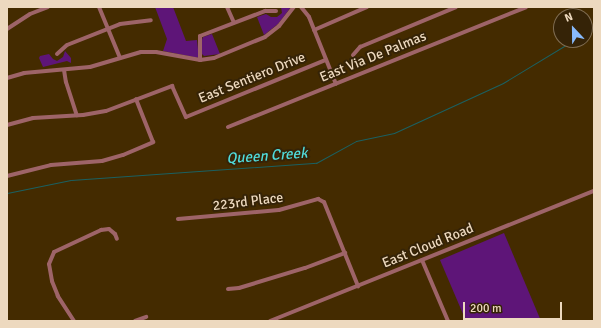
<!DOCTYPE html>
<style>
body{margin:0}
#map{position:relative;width:601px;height:328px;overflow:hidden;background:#442b00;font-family:Signika,sans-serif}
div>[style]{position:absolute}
.green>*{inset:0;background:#5e1578}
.stream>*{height:1px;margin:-0.5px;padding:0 0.5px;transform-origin:0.5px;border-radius:0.5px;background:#1b6161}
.street>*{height:4px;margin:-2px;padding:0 2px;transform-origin:2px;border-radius:2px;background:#9e6468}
span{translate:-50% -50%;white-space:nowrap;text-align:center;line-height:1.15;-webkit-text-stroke:4px #352307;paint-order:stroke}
.street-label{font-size:14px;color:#edd9bf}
.water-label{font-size:15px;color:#50dbdb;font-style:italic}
.frame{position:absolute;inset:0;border:8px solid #edd9bf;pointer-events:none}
.north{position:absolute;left:553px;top:8px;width:40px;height:40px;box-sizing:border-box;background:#352307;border:1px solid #7f6c51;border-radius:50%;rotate:338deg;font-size:11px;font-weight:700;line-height:16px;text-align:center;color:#edd9bf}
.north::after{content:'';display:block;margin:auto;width:14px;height:18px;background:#88bafc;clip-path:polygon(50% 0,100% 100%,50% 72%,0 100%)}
.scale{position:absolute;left:463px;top:302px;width:99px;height:18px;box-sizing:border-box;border:2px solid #edd9bf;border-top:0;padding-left:5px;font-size:12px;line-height:14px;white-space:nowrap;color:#edd9bf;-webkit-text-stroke:3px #352307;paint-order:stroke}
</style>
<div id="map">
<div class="green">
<div style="clip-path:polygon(155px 7px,173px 7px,186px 41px,197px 40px,199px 58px,163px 51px,167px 39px)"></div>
<div style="clip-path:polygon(281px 7px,291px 7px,278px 24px,264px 35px,257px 17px,266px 14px,271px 17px,277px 17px,282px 13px)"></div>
<div style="clip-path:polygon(212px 34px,220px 54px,204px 56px,202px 54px,202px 40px,203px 37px)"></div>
<div style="clip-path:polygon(65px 51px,71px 58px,71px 63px,67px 61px,43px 67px,39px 58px,40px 56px,49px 54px,53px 59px,57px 61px,63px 57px)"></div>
<div style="clip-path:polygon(504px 233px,541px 321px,466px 321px,440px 260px)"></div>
</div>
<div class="stream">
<div style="left:585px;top:33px;width:10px;rotate:-29deg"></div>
<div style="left:7px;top:193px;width:65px;rotate:-11.5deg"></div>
<div style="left:71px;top:180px;width:246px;rotate:-4deg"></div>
<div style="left:316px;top:163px;width:46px;rotate:-28.8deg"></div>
<div style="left:356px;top:141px;width:39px;rotate:-12deg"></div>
<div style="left:394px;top:133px;width:120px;rotate:-24.6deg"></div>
<div style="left:503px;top:83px;width:83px;rotate:-31.2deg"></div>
</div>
<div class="street">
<div style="left:99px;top:7px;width:55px;rotate:67.6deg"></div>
<div style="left:227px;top:7px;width:17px;rotate:66deg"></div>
<div style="left:301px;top:7px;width:13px;rotate:51deg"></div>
<div style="left:309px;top:17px;width:72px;rotate:68.1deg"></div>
<div style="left:7px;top:29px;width:27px;rotate:-33deg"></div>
<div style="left:30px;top:14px;width:19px;rotate:-21deg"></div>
<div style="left:314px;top:30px;width:58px;rotate:-23.5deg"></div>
<div style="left:57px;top:54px;width:13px;rotate:-42deg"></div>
<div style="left:67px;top:45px;width:57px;rotate:-21.6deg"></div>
<div style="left:120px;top:24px;width:31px;rotate:-7deg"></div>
<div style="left:353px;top:55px;width:11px;rotate:-49deg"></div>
<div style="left:360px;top:47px;width:104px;rotate:-22.6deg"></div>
<div style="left:200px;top:60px;width:24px;rotate:-90deg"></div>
<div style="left:200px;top:36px;width:70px;rotate:-21deg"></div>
<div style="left:265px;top:11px;width:11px"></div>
<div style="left:64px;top:70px;width:12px;rotate:81deg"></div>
<div style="left:66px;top:82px;width:35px;rotate:72deg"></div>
<div style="left:7px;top:78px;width:18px;rotate:-16deg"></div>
<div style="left:24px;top:73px;width:66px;rotate:-5.2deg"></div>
<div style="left:90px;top:67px;width:53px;rotate:-16.4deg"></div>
<div style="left:141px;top:52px;width:15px"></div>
<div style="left:156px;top:52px;width:45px;rotate:10.3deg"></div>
<div style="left:200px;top:60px;width:14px;rotate:-8deg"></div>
<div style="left:214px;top:58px;width:55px;rotate:-22.4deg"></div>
<div style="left:265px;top:37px;width:18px;rotate:-38deg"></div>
<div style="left:279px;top:26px;width:24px;rotate:-52deg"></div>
<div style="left:7px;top:125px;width:27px;rotate:-15deg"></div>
<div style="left:33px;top:118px;width:50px;rotate:-3.4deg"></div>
<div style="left:83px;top:115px;width:23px;rotate:-10deg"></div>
<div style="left:106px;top:111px;width:71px;rotate:-20.7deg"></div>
<div style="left:172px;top:86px;width:34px;rotate:66deg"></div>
<div style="left:186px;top:117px;width:151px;rotate:-22.2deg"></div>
<div style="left:228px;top:127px;width:321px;rotate:-21.9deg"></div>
<div style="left:7px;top:176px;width:45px;rotate:-14deg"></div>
<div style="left:51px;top:165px;width:51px;rotate:-4.5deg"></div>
<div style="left:102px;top:161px;width:22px;rotate:-16deg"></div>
<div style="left:123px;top:155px;width:33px;rotate:-23deg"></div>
<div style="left:153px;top:142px;width:46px;rotate:-111.6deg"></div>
<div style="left:178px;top:219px;width:101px;rotate:-5.1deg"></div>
<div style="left:279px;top:210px;width:41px;rotate:-15.8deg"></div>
<div style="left:318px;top:199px;width:7px;rotate:27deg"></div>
<div style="left:324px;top:202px;width:91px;rotate:68deg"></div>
<div style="left:422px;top:260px;width:66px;rotate:66.9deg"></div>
<div style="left:228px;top:289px;width:11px;rotate:-5deg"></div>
<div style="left:239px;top:288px;width:69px;rotate:-16.9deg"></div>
<div style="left:305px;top:268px;width:43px;rotate:-20.6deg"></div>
<div style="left:74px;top:321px;width:30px;rotate:-123deg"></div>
<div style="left:58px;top:296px;width:16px;rotate:-112deg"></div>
<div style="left:52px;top:281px;width:17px;rotate:-100deg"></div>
<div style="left:49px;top:264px;width:13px;rotate:-67deg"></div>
<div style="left:54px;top:252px;width:52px;rotate:-25.1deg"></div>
<div style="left:101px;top:230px;width:8px;rotate:-7deg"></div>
<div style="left:109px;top:229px;width:8px;rotate:40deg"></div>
<div style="left:115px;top:234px;width:5px;rotate:68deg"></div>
<div style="left:135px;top:321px;width:12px;rotate:-20deg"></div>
<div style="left:270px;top:321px;width:349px;rotate:-21.9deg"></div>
</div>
<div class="street-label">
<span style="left:373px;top:57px;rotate:-22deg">East Via De Palmas</span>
<span style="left:252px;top:78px;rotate:-22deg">East Sentiero Drive</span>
<span style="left:248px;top:202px;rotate:-7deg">223rd Place</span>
<span style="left:428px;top:246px;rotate:-22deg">East Cloud Road</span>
</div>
<div class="water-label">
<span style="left:267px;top:156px;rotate:-4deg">Queen Creek</span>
</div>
<div class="frame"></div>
<div class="north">N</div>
<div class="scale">200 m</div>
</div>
